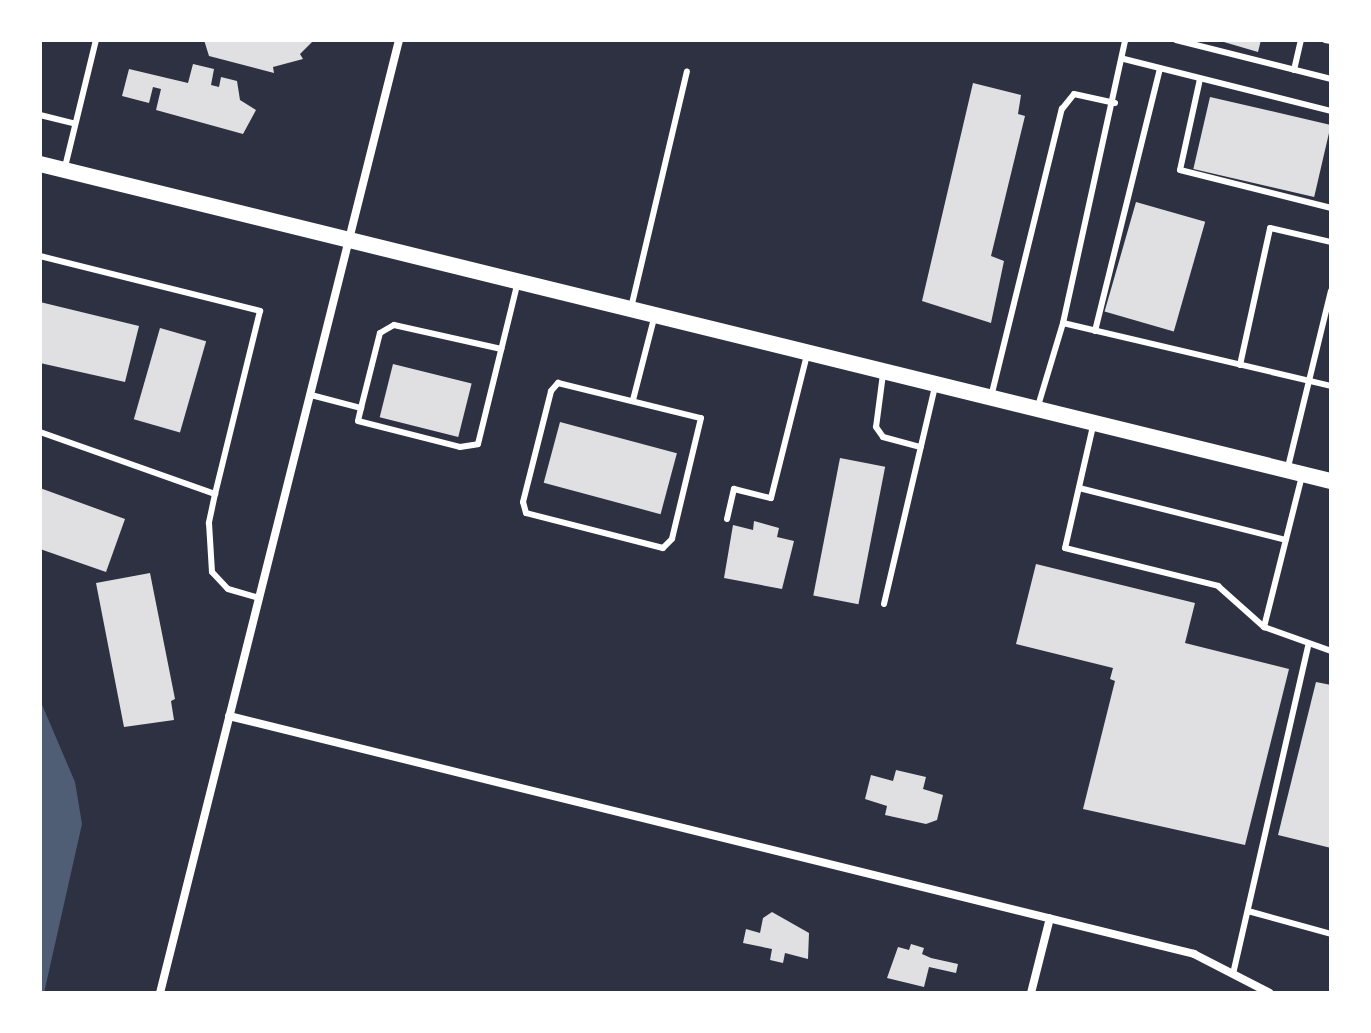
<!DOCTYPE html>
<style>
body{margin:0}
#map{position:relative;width:1371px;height:1033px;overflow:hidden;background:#2d3142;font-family:Cabin,sans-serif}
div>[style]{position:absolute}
.water>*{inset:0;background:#4f5d75}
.building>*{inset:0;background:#e0e0e3;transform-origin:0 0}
.service>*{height:6px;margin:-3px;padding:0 3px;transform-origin:3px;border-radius:3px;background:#fff}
.minor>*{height:8px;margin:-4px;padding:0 4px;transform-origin:4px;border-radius:4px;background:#fff}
.secondary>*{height:16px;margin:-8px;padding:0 8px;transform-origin:8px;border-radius:8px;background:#fff}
span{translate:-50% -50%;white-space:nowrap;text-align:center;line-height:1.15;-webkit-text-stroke:6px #fff;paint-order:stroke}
.frame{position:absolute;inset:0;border:42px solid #fff;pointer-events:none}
</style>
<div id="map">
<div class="water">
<div style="clip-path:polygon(40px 700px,75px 782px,82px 824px,44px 993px,40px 993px)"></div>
</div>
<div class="building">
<div style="clip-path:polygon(204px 40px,314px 40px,300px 54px,303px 59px,273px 67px,274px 73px,209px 56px)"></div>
<div style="clip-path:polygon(1217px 40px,1261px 40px,1258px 52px)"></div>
<div style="clip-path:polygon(193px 64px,214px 69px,211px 85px,219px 87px,221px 77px,237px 81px,240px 100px,256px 110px,243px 134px,156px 110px,161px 89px,153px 87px,149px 103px,122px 96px,129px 69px,188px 83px)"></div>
<div style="clip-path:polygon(973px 83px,1021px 95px,1018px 114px,1025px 116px,991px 256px,1004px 261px,991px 323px,922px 301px)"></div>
<div style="left:1210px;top:97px;width:124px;height:74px;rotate:13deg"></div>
<div style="left:1136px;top:202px;width:72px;height:114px;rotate:16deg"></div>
<div style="clip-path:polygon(40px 302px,139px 326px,125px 382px,40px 363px)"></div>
<div style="left:160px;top:328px;width:48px;height:95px;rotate:16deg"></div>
<div style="left:393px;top:364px;width:81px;height:55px;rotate:14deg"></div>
<div style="left:560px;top:422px;width:121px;height:63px;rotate:15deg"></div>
<div style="left:840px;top:458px;width:46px;height:140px;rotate:11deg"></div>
<div style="clip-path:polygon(40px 488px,125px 519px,106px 572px,40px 549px)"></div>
<div style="clip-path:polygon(754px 521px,779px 528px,777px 537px,794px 541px,782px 589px,724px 578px,733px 525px,753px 530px)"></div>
<div style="clip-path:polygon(1036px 564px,1195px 603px,1185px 643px,1289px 669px,1245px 845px,1083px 809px,1115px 681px,1110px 679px,1113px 668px,1016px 644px)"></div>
<div style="clip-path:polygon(150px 573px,175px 699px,171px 701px,174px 720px,124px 727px,96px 583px)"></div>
<div style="clip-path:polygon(1316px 682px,1331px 685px,1331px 848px,1278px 835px)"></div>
<div style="clip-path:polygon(896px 770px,926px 777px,923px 789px,943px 795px,937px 820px,926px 824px,885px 815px,887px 806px,865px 799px,871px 775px,893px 781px)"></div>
<div style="clip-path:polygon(772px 912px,809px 933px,808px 959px,785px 953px,783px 963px,770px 960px,772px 949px,743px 943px,746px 929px,760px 933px,763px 918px)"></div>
<div style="clip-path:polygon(911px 944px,924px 948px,922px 954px,931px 958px,958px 964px,956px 973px,929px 967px,924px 987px,887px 978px,898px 947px,909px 950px)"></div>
</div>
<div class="service">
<div style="left:1176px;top:40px;width:160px;rotate:14.1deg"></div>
<div style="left:1325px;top:40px;width:6px;rotate:9deg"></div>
<div style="left:1124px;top:59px;width:213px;rotate:14.1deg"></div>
<div style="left:1294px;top:70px;width:31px;rotate:-77deg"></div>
<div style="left:1200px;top:79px;width:93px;rotate:102.4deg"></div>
<div style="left:1180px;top:170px;width:156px;rotate:14.1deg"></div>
<div style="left:40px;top:115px;width:36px;rotate:14deg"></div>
<div style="left:65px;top:167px;width:131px;rotate:-76.3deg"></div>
<div style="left:40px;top:256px;width:227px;rotate:14deg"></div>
<div style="left:260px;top:311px;width:188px;rotate:103.8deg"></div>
<div style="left:631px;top:308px;width:243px;rotate:-76.7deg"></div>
<div style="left:1063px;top:323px;width:275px;rotate:13.2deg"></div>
<div style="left:1095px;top:331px;width:270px;rotate:-76.1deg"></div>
<div style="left:1240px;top:365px;width:140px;rotate:-77.6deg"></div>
<div style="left:1270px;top:228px;width:63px;rotate:12.9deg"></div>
<div style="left:883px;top:374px;width:53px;rotate:97.5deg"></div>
<div style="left:876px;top:427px;width:12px;rotate:55deg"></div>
<div style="left:883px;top:437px;width:39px;rotate:15deg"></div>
<div style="left:558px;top:383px;width:147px;rotate:13.8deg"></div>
<div style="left:701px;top:418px;width:124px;rotate:103.5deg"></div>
<div style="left:672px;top:539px;width:13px;rotate:135deg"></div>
<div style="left:663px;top:548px;width:141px;rotate:-165.7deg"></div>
<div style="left:526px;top:513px;width:11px;rotate:-105deg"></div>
<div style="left:523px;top:502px;width:114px;rotate:-75.8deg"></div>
<div style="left:551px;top:391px;width:11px;rotate:-49deg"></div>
<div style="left:311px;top:395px;width:52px;rotate:14.6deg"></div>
<div style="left:361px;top:408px;width:13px;rotate:103deg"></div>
<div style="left:358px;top:421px;width:105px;rotate:14.3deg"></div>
<div style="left:460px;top:447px;width:18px;rotate:-9deg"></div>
<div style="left:478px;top:444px;width:164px;rotate:-76.2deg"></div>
<div style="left:991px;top:397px;width:297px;rotate:-76.2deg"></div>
<div style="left:1062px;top:109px;width:19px;rotate:-51deg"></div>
<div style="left:1074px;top:94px;width:42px;rotate:12.4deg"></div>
<div style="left:633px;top:400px;width:85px;rotate:-75.6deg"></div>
<div style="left:1038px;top:406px;width:87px;rotate:-73.2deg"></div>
<div style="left:1063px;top:323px;width:290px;rotate:-77.6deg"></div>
<div style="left:361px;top:408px;width:77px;rotate:-75.8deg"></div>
<div style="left:380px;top:333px;width:16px;rotate:-30deg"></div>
<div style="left:394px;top:325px;width:110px;rotate:12.6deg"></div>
<div style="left:1093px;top:426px;width:125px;rotate:102.9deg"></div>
<div style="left:1065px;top:548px;width:158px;rotate:13.9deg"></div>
<div style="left:1218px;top:586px;width:62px;rotate:41.7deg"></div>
<div style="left:1264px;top:627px;width:71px;rotate:19.7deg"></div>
<div style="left:40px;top:432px;width:186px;rotate:19.5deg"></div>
<div style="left:215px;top:494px;width:30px;rotate:102deg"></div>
<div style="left:209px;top:523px;width:49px;rotate:86.5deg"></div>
<div style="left:212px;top:572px;width:23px;rotate:47deg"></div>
<div style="left:228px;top:589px;width:33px;rotate:16deg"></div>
<div style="left:1288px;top:467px;width:181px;rotate:-76.3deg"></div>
<div style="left:1079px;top:488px;width:213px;rotate:14.1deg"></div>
<div style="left:727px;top:519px;width:31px;rotate:-77deg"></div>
<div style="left:734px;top:489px;width:38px;rotate:14deg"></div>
<div style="left:771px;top:498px;width:147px;rotate:-75.9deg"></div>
<div style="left:884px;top:604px;width:224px;rotate:-76.8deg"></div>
<div style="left:1264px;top:627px;width:156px;rotate:-75.9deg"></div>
<div style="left:1248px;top:911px;width:86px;rotate:15.5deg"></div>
<div style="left:1233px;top:974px;width:336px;rotate:-77.1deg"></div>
</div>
<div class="minor">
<div style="left:229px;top:716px;width:994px;rotate:13.85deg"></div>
<div style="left:1194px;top:954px;width:85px;rotate:27.2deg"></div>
<div style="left:160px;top:993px;width:983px;rotate:-75.92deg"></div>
<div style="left:1031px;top:993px;width:77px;rotate:-75.8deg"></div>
</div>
<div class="secondary">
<div style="left:40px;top:164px;width:1329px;rotate:13.8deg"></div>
</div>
<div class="frame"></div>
</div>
